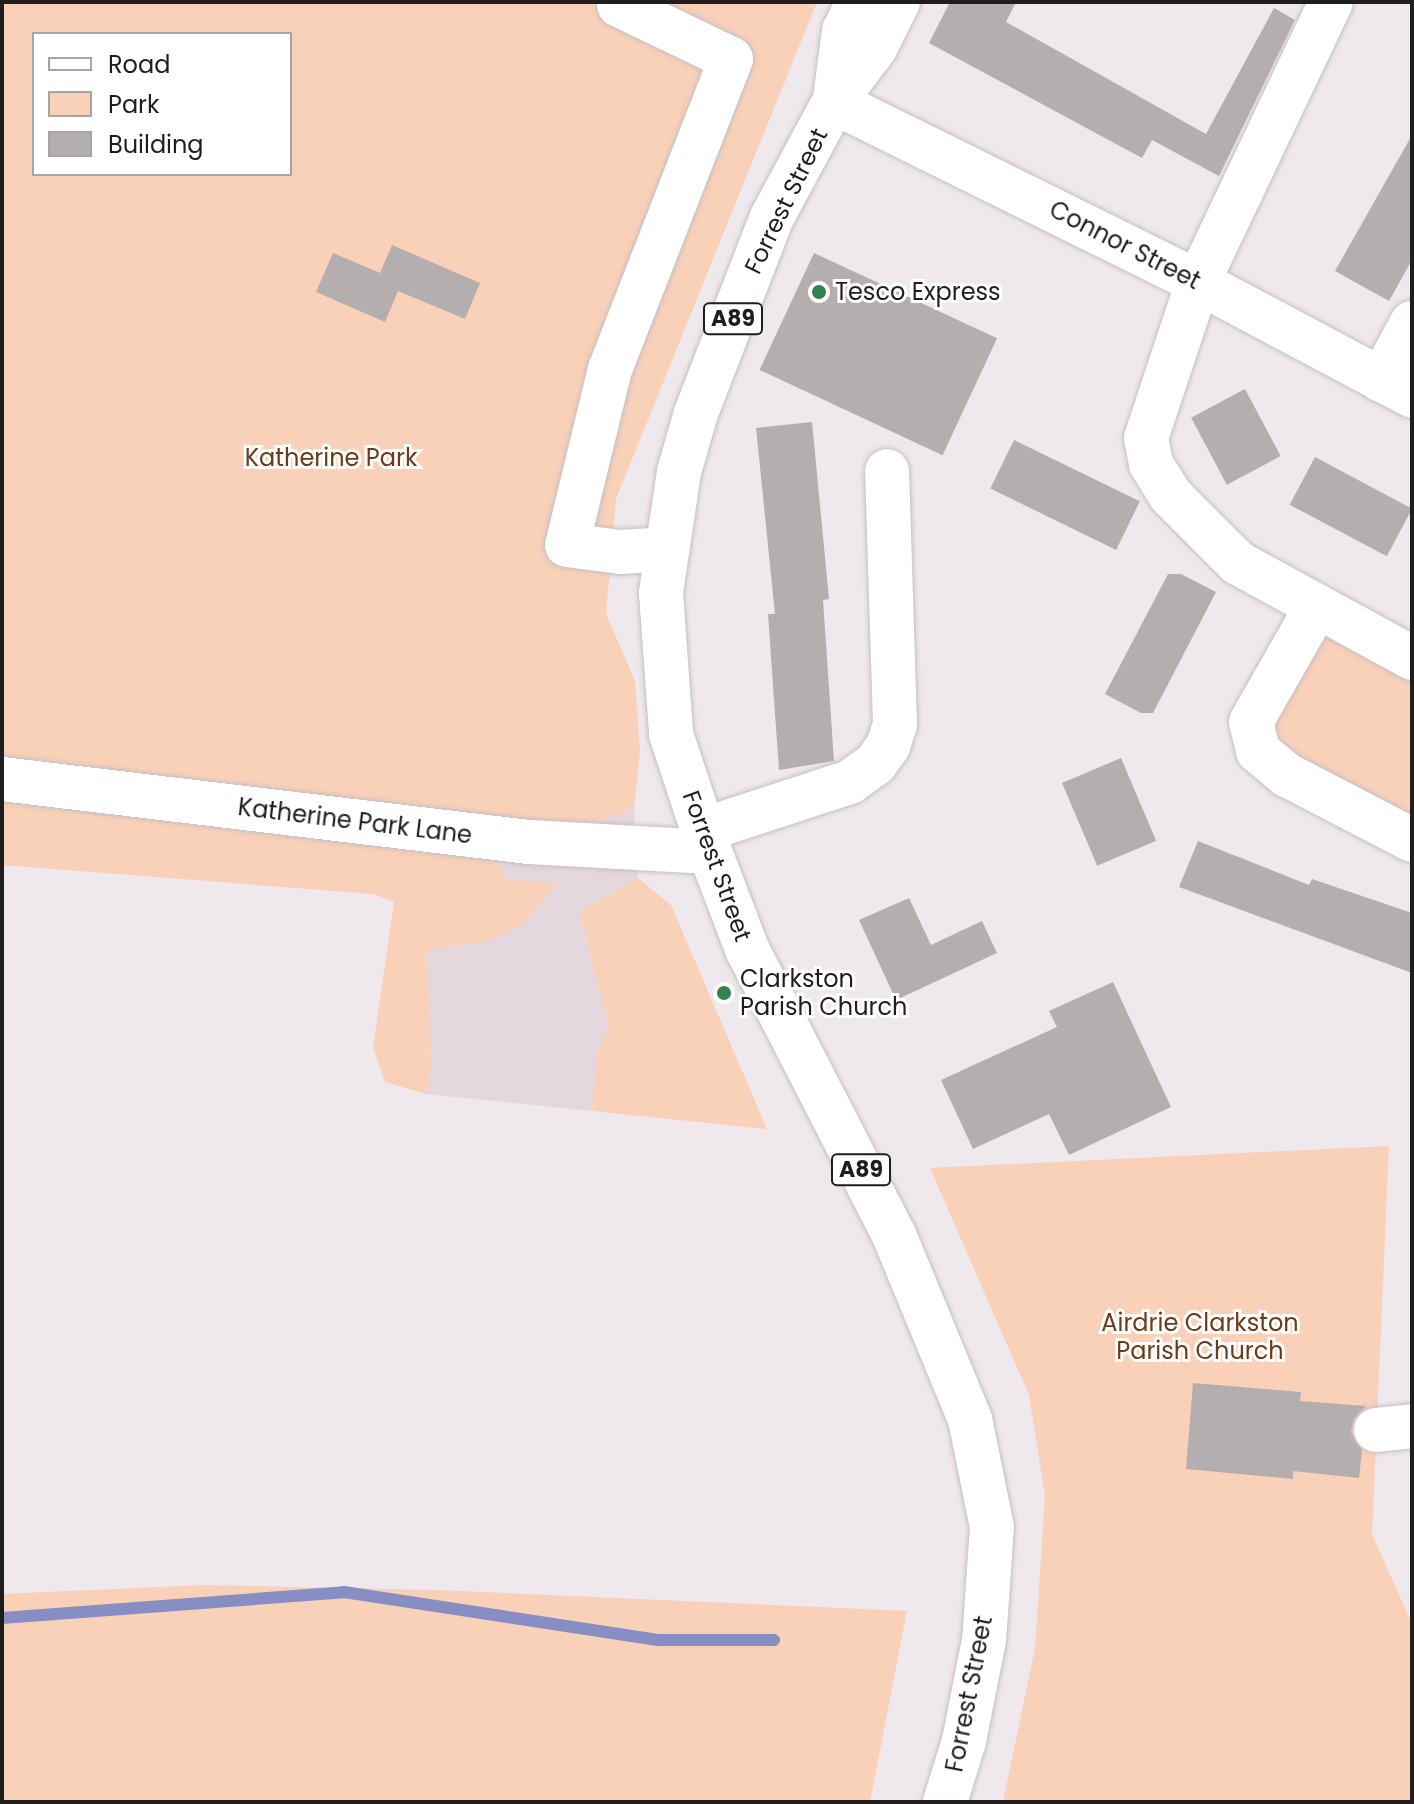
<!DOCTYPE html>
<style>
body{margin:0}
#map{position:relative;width:1414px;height:1804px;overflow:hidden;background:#efe8ec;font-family:Poppins,sans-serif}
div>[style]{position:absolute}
.built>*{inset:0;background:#e5d7de}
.green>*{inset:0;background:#f9d0b8}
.stream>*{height:12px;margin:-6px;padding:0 6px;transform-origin:6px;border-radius:6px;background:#868ec3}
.building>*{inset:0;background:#b5aeae;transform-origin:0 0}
.roads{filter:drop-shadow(0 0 2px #c5bfc2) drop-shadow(0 0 2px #c5bfc2)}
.minor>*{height:44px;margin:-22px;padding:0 22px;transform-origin:22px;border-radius:22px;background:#fff}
.major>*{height:44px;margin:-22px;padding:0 22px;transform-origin:22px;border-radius:22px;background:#fff}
.dots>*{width:22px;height:22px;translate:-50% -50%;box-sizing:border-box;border:4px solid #fff;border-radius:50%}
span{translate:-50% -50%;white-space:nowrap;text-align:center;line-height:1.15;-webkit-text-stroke:6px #fff;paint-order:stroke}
.shield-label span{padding:2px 6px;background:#fff;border:2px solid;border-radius:6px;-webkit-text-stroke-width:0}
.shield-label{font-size:22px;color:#201d1f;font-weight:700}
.street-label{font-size:24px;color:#201d1f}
.poi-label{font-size:24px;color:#201d1f}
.left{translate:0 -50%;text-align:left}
.park-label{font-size:24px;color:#6d3916}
.frame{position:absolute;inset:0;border:4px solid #201d1f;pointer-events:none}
.legend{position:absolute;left:32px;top:32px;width:260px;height:144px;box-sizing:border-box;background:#fff;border:2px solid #a6a5a5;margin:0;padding:10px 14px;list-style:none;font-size:24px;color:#201d1f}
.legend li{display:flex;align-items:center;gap:16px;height:40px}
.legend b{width:40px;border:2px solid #a6a5a5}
</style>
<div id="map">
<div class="built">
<div style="clip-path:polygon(634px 809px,638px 878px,579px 912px,609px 1027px,598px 1050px,592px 1111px,426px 1094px,432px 1061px,426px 950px,485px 942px,555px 884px,505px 879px,488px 838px,495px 825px,593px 823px)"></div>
</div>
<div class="green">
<div style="clip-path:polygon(evenodd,2px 2px,817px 2px,616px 499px,606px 614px,635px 681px,640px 751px,634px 809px,593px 823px,495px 825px,488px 838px,505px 879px,557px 884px,522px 925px,485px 942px,426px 950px,432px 1061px,426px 1094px,385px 1082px,373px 1047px,394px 902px,373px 894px,2px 865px,2px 2px,34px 34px,290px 34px,290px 174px,34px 174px,34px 34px)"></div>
<div style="clip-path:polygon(1319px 623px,1412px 670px,1412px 831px,1291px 767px,1261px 723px)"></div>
<div style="clip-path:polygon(638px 878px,671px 905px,767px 1129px,592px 1111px,598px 1050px,609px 1027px,579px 912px)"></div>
<div style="clip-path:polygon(1389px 1146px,1372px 1534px,1412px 1624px,1412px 1802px,1003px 1802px,1035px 1648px,1045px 1496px,1029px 1395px,930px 1168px)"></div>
<div style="clip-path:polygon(205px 1585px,436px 1590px,907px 1611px,870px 1802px,2px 1802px,2px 1594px)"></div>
</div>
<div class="stream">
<div style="left:2px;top:1618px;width:343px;rotate:-4.3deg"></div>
<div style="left:344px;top:1592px;width:319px;rotate:8.7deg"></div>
<div style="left:659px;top:1640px;width:115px"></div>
</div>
<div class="building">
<div style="clip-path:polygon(950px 2px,1016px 2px,1006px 22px,1206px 134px,1274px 8px,1295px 20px,1219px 176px,1152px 140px,1142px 158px,929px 43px)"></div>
<div style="clip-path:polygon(1412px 135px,1412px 260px,1389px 301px,1335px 271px)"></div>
<div style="clip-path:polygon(392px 245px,480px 283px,465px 319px,398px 291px,385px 322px,316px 292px,333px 253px,380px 273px)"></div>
<div style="left:814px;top:253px;width:202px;height:129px;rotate:25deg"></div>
<div style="left:1245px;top:389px;width:76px;height:61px;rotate:62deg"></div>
<div style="clip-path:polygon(812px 422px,829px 599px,823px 600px,834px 761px,779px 770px,768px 614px,775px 614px,756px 428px)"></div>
<div style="left:1014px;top:440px;width:140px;height:54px;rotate:26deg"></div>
<div style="left:1315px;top:457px;width:110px;height:54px;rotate:28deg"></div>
<div style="clip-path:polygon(1168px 574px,1181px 574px,1216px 592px,1153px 713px,1141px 713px,1105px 694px)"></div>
<div style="left:1121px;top:758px;width:90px;height:64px;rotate:67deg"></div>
<div style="clip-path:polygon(1198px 841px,1309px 885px,1312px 879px,1412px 913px,1412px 973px,1179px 887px)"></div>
<div style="clip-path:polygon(909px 898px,931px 945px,982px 921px,997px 953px,896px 1000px,859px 920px)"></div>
<div style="clip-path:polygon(1113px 982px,1171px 1107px,1069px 1155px,1049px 1114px,973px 1149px,941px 1080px,1057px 1027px,1049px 1011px)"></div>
<div style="clip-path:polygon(1193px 1383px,1301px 1392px,1300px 1401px,1366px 1406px,1354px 1419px,1351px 1432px,1362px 1450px,1359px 1478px,1293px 1471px,1293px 1479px,1186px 1469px)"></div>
</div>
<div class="roads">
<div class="minor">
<div style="left:1331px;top:2px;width:310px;rotate:115.4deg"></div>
<div style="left:1198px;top:282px;width:164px;rotate:108.4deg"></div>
<div style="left:1146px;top:438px;width:26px;rotate:79deg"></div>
<div style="left:1151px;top:464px;width:36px;rotate:58deg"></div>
<div style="left:1170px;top:495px;width:96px;rotate:45deg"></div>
<div style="left:1238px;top:563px;width:198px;rotate:28.6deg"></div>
<div style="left:619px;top:5px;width:124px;rotate:25.7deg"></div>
<div style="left:731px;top:59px;width:333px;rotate:111.3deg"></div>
<div style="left:610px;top:369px;width:181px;rotate:103.7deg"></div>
<div style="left:567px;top:545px;width:54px;rotate:7.4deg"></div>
<div style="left:621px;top:552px;width:46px;rotate:-3.7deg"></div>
<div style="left:1381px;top:380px;width:65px;rotate:-61.5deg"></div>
<div style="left:1316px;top:608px;width:131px;rotate:119.7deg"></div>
<div style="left:1251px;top:722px;width:30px;rotate:76deg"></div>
<div style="left:1258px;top:751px;width:38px;rotate:40deg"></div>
<div style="left:1287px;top:775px;width:141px;rotate:27.5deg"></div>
<div style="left:2px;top:779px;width:531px;rotate:6.82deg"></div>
<div style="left:529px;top:842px;width:181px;rotate:3.2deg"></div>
<div style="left:703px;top:830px;width:155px;rotate:-18.1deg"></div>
<div style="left:850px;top:782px;width:31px;rotate:-36deg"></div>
<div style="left:875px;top:764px;width:22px;rotate:-54deg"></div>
<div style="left:888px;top:746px;width:23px;rotate:-72deg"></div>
<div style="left:895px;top:724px;width:253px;rotate:-91.8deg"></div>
<div style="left:1376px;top:1430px;width:36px;rotate:-6deg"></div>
</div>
<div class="major">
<div style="left:898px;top:2px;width:51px;rotate:116.6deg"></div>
<div style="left:875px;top:48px;width:68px;rotate:127.2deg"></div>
<div style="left:834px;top:102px;width:131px;rotate:118.3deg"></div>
<div style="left:772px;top:217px;width:210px;rotate:111.2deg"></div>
<div style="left:696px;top:413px;width:61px;rotate:106.1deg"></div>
<div style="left:679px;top:472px;width:122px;rotate:98.5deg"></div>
<div style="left:661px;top:593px;width:141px;rotate:85.9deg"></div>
<div style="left:671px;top:734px;width:124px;rotate:71.7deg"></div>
<div style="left:710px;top:852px;width:104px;rotate:69.1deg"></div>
<div style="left:747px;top:949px;width:322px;rotate:62.8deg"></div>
<div style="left:894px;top:1235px;width:199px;rotate:67.6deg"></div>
<div style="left:970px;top:1419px;width:110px;rotate:78.5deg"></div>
<div style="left:992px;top:1527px;width:113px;rotate:94deg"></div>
<div style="left:984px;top:1640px;width:103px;rotate:101.2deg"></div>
<div style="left:964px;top:1741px;width:64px;rotate:107.3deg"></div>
<div style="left:835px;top:99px;width:69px;rotate:-82.5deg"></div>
<div style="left:844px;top:31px;width:32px;rotate:-64deg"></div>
<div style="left:834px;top:102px;width:406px;rotate:26.3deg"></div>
<div style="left:1198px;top:282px;width:242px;rotate:28deg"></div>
</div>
</div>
<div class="dots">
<div style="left:819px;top:292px;background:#368150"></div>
<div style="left:724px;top:993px;background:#368150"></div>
</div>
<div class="shield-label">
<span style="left:733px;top:319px">A89</span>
<span style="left:861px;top:1170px">A89</span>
</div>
<div class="street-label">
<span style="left:786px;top:201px;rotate:-64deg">Forrest Street</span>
<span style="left:1125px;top:245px;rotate:27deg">Connor Street</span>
<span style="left:355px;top:821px;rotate:7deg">Katherine Park Lane</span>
<span style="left:717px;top:866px;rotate:70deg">Forrest Street</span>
<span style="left:969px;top:1694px;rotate:-79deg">Forrest Street</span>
</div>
<div class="poi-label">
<span class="left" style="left:835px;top:292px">Tesco Express</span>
<span class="left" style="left:740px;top:993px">Clarkston<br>Parish Church</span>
</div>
<div class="park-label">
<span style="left:331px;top:458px">Katherine Park</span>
<span style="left:1200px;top:1337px">Airdrie Clarkston<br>Parish Church</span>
</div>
<div class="frame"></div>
<ul class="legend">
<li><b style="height:10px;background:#fff"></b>Road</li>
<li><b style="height:22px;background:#f9d0b8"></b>Park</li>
<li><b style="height:22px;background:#b5aeae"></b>Building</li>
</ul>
</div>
